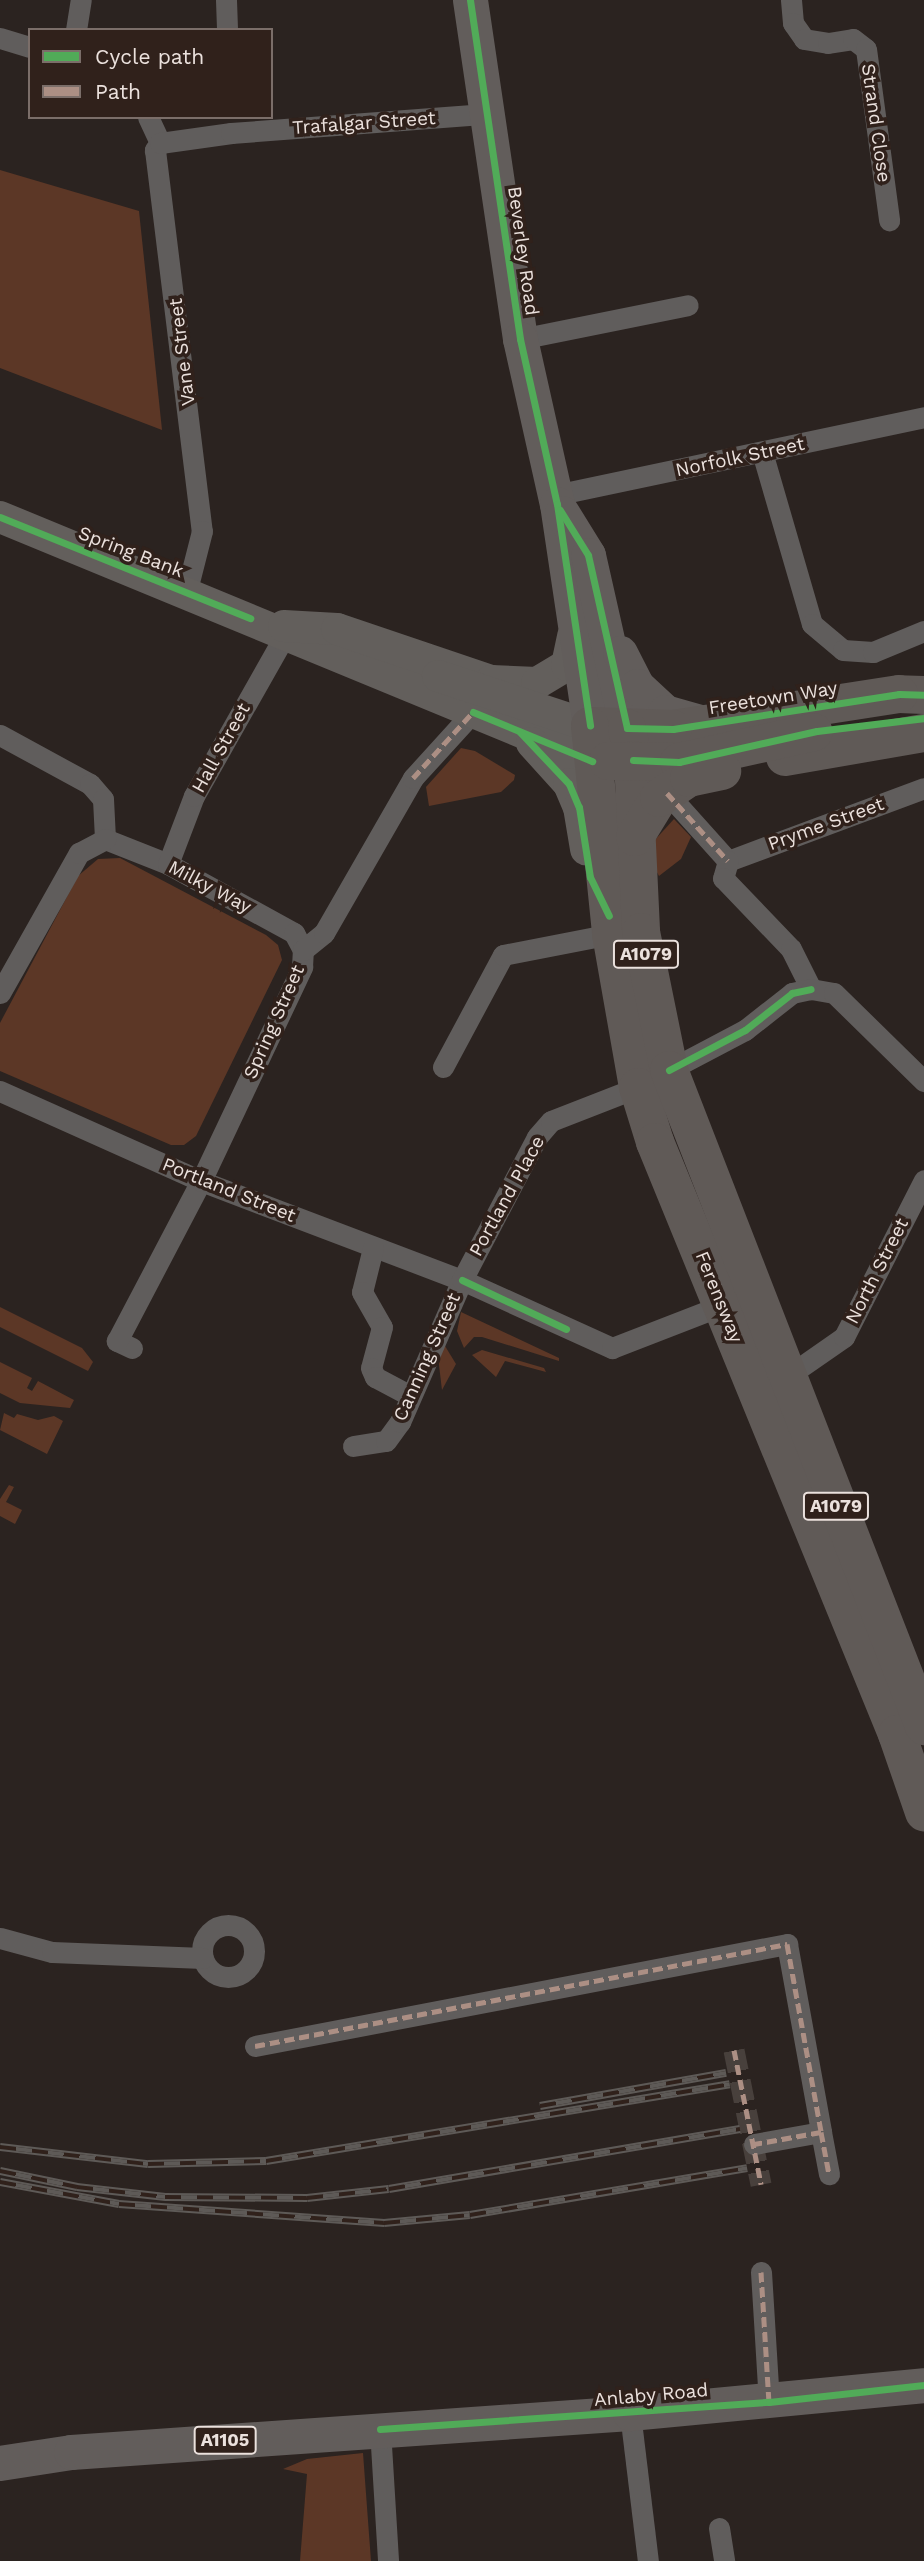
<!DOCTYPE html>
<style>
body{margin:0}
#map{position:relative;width:924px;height:2561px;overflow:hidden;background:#2b2320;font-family:"Work Sans",sans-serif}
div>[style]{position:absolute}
.green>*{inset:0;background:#5c3726}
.street-tunnel>*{height:21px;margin-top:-10.5px;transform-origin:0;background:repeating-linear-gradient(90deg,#48403c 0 21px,transparent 0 31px)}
.street>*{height:21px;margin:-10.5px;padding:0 10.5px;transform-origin:10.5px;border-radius:10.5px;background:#605d5c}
.street>.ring{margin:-10.5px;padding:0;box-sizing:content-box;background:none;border:21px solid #605d5c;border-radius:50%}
.secondary>*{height:32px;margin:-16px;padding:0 16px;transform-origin:16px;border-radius:16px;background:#635f5c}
.primary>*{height:35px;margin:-17.5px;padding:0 17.5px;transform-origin:17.5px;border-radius:17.5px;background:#625d5b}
.highway>*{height:38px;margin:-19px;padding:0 19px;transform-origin:19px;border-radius:19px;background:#605a57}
.rail>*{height:8px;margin-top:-4px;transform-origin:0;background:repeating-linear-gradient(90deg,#30211b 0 16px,#5e5a57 0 32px);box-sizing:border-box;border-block:2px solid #5e5a57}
.quiet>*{height:5px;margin-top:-2.5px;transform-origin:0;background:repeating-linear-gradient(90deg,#ac8f84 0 10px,transparent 0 15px)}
.cycleway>*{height:7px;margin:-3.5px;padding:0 3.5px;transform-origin:3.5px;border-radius:3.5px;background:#51ab58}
span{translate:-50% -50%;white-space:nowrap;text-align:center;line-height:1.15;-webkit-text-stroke:7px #30211b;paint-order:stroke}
.shield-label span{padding:2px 5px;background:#30211b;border:2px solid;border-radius:5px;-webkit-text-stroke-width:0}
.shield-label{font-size:18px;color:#ebe1dd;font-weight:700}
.street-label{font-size:19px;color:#ebe1dd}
.legend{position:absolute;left:28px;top:28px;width:245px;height:91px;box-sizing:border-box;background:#30211b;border:2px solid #7b6e69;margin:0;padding:9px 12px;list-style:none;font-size:21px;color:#ebe1dd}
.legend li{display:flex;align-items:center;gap:14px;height:35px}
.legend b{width:35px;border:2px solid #7b6e69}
</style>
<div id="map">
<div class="green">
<div style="clip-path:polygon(0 170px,139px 211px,162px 430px,0 368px)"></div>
<div style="clip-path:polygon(461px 748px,475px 751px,515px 775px,514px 780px,501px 792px,429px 806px,426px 787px)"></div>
<div style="clip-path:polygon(674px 819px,691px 837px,681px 859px,659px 876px,651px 861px,653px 842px)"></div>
<div style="clip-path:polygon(120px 858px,266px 935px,278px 945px,282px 960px,196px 1136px,184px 1145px,171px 1145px,0 1071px,0 1023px,78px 876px,98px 859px)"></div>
<div style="clip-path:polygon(0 1307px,82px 1348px,93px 1362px,88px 1371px,0 1327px)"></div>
<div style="clip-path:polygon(461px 1312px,559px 1358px,559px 1361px,482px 1337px,474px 1337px,464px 1348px,457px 1331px)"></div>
<div style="clip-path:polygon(445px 1346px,456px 1364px,442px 1390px,438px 1357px)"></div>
<div style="clip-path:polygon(482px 1350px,544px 1368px,546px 1372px,505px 1361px,496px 1377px,472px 1355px)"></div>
<div style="clip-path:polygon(0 1362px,32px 1378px,27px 1388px,32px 1391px,38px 1381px,74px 1400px,70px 1408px,20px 1403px,0 1393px)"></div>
<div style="clip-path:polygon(4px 1413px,14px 1418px,17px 1414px,38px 1420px,54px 1416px,63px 1421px,47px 1454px,0 1430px)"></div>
<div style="clip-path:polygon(9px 1485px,14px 1487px,6px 1502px,22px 1510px,15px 1524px,0 1516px,0 1499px)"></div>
<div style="clip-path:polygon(363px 2453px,371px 2561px,300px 2561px,307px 2474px,283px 2469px,307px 2459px)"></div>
</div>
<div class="street-tunnel">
<div style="left:734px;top:2050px;width:137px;rotate:78.6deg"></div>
</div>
<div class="street">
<div style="left:226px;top:0;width:30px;rotate:88deg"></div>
<div style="left:791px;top:0;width:23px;rotate:85deg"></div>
<div style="left:793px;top:23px;width:19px;rotate:55deg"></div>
<div style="left:804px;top:39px;width:24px;rotate:9deg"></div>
<div style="left:828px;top:43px;width:25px;rotate:-9deg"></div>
<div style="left:853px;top:39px;width:16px;rotate:38deg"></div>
<div style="left:866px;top:49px;width:173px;rotate:82.3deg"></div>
<div style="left:76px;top:30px;width:30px;rotate:-81deg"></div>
<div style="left:0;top:38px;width:31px;rotate:17deg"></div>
<div style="left:148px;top:117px;width:29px;rotate:65deg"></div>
<div style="left:160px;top:143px;width:9px;rotate:126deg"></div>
<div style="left:155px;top:150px;width:384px;rotate:83deg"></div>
<div style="left:202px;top:531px;width:61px;rotate:104.3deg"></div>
<div style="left:160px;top:143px;width:72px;rotate:-8deg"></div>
<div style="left:231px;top:133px;width:255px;rotate:-4.3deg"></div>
<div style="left:520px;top:339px;width:171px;rotate:-11.4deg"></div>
<div style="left:762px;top:452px;width:179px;rotate:73.8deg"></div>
<div style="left:812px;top:624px;width:40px;rotate:40deg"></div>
<div style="left:843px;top:650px;width:30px;rotate:4deg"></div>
<div style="left:873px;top:652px;width:55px;rotate:-22.4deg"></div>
<div style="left:555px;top:495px;width:377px;rotate:-11.9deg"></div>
<div style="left:0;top:735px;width:102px;rotate:28.6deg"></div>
<div style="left:90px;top:784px;width:20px;rotate:49deg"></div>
<div style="left:103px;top:799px;width:40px;rotate:87.1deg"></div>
<div style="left:667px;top:793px;width:91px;rotate:48.1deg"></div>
<div style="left:105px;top:839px;width:68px;rotate:21.6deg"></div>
<div style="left:168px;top:864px;width:144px;rotate:28.7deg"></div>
<div style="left:294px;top:933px;width:19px;rotate:62deg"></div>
<div style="left:728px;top:861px;width:209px;rotate:-20.4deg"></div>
<div style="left:728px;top:861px;width:18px;rotate:106deg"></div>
<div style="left:723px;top:878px;width:98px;rotate:46.2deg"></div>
<div style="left:791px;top:949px;width:45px;rotate:63.4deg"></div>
<div style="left:168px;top:864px;width:73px;rotate:-69.1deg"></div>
<div style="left:194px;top:796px;width:183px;rotate:-60.5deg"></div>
<div style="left:0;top:993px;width:161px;rotate:-60.6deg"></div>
<div style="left:79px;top:853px;width:30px;rotate:-28deg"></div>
<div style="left:443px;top:1067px;width:127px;rotate:-61.8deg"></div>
<div style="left:503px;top:955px;width:110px;rotate:-11deg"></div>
<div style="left:669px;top:1070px;width:86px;rotate:-27.8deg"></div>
<div style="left:745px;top:1030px;width:60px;rotate:-38.2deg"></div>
<div style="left:792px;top:993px;width:19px;rotate:-12deg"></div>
<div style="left:811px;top:989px;width:23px;rotate:10deg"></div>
<div style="left:834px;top:993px;width:126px;rotate:44.4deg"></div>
<div style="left:0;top:1091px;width:220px;rotate:24.1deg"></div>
<div style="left:201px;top:1181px;width:279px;rotate:20.8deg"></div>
<div style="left:462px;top:1280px;width:165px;rotate:24.4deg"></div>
<div style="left:612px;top:1348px;width:119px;rotate:-21.2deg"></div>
<div style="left:373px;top:1248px;width:45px;rotate:104deg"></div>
<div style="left:362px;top:1292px;width:40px;rotate:60.3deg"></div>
<div style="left:382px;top:1327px;width:42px;rotate:105deg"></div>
<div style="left:371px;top:1368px;width:10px;rotate:66deg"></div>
<div style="left:375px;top:1377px;width:40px;rotate:28deg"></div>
<div style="left:132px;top:1348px;width:17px;rotate:-155deg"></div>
<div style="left:117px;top:1341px;width:181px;rotate:-62.3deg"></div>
<div style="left:201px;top:1181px;width:237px;rotate:-64.7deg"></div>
<div style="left:302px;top:967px;width:17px;rotate:-87deg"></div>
<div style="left:303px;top:950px;width:27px;rotate:-39deg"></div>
<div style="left:324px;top:933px;width:179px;rotate:-60.1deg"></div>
<div style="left:413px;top:778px;width:89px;rotate:-47.7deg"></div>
<div style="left:785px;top:1378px;width:72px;rotate:-34.8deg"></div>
<div style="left:844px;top:1337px;width:176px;rotate:-63deg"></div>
<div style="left:353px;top:1446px;width:33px;rotate:-9deg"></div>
<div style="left:386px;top:1441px;width:24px;rotate:-54deg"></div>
<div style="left:400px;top:1422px;width:155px;rotate:-66.4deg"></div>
<div style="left:462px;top:1280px;width:161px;rotate:-62.3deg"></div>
<div style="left:537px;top:1137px;width:21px;rotate:-49deg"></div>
<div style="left:551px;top:1121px;width:93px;rotate:-21.3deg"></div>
<div class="ring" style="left:202px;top:1925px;width:31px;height:31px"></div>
<div style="left:0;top:1938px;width:54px;rotate:15.1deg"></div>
<div style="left:52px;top:1952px;width:151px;rotate:2.3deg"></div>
<div style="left:255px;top:2046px;width:542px;rotate:-10.85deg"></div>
<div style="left:787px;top:1944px;width:191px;rotate:79.7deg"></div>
<div style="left:821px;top:2132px;width:68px;rotate:169.8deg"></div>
<div style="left:821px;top:2132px;width:43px;rotate:79.2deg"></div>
<div style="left:761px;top:2272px;width:130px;rotate:86.5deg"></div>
<div style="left:630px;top:2413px;width:149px;rotate:83.1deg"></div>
<div style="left:380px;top:2429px;width:132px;rotate:86.5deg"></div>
<div style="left:719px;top:2528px;width:33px;rotate:81deg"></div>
</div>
<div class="secondary">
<div style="left:0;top:517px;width:640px;rotate:22.4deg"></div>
<div style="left:284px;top:626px;width:53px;rotate:3.2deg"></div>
<div style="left:337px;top:629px;width:163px;rotate:18.7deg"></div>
<div style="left:491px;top:681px;width:46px;rotate:2.5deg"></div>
<div style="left:537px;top:683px;width:35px;rotate:-31deg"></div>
<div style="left:567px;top:665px;width:30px;rotate:-78deg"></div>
<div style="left:438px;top:676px;width:160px;rotate:18.2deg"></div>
<div style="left:532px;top:743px;width:55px;rotate:47.9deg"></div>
<div style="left:569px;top:784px;width:25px;rotate:67deg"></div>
<div style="left:579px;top:807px;width:43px;rotate:80.5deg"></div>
</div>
<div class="primary">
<div style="left:470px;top:0;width:343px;rotate:81.6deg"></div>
<div style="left:520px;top:339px;width:169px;rotate:77.4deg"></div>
<div style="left:557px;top:504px;width:224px;rotate:81.5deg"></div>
<div style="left:562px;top:513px;width:49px;rotate:58.2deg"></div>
<div style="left:588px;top:555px;width:177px;rotate:77.3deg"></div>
<div style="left:620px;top:653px;width:37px;rotate:63deg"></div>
<div style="left:637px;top:686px;width:38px;rotate:43deg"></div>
<div style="left:665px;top:712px;width:44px;rotate:15.9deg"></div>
<div style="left:0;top:2463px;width:72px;rotate:-8.8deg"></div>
<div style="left:71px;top:2452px;width:560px;rotate:-3.99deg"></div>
<div style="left:630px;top:2413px;width:295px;rotate:-5.4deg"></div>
</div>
<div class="highway">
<div style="left:924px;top:695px;width:25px;rotate:-178deg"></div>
<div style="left:899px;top:694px;width:229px;rotate:171.2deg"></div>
<div style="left:673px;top:729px;width:83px;rotate:-177.9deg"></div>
<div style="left:590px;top:726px;width:209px;rotate:84.2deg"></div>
<div style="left:611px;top:934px;width:155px;rotate:80deg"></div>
<div style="left:638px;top:1087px;width:58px;rotate:72.8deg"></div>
<div style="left:655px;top:1142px;width:640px;rotate:67.77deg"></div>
<div style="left:897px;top:1734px;width:83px;rotate:70.9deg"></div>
<div style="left:627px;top:728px;width:33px;rotate:79deg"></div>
<div style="left:633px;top:760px;width:172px;rotate:87.3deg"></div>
<div style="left:641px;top:932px;width:141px;rotate:78.5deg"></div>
<div style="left:669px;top:1070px;width:704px;rotate:68.76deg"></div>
<div style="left:785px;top:757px;width:141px;rotate:-9.8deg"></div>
<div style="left:608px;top:761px;width:71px;rotate:0.8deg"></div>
<div style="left:679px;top:762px;width:138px;rotate:-12.5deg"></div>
<div style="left:635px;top:837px;width:46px;rotate:-58.4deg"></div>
<div style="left:659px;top:798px;width:36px;rotate:-34deg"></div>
<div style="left:689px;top:778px;width:34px;rotate:-12deg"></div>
</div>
<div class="rail">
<div style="left:540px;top:2106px;width:189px;rotate:-10.1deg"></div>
<div style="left:0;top:2147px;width:149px;rotate:6.6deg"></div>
<div style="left:148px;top:2164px;width:118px;rotate:-1.5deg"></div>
<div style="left:266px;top:2161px;width:470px;rotate:-9.4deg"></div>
<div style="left:0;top:2171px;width:79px;rotate:11.7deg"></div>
<div style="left:77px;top:2187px;width:89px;rotate:6.5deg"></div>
<div style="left:165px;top:2197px;width:142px;rotate:0.4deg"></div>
<div style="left:307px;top:2198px;width:82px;rotate:-6.3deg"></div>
<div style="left:389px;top:2189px;width:356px;rotate:-9.7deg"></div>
<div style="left:0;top:2182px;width:121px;rotate:10.5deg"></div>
<div style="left:119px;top:2204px;width:266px;rotate:4.1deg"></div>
<div style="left:384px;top:2223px;width:86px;rotate:-5.3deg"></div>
<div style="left:470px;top:2215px;width:281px;rotate:-9.6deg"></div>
</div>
<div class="quiet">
<div style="left:413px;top:778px;width:89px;rotate:-47.7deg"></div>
<div style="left:667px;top:793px;width:91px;rotate:48.1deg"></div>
<div style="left:255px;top:2046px;width:542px;rotate:-10.85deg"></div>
<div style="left:787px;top:1944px;width:191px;rotate:79.7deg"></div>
<div style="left:821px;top:2132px;width:68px;rotate:169.8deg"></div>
<div style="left:734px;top:2050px;width:137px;rotate:78.6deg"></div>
<div style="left:821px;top:2132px;width:43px;rotate:79.2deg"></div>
<div style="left:761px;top:2272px;width:130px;rotate:86.5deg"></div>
</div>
<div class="cycleway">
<div style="left:470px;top:0;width:343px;rotate:81.6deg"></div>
<div style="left:520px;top:339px;width:169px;rotate:77.4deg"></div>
<div style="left:557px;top:504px;width:224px;rotate:81.5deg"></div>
<div style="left:560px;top:510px;width:53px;rotate:58.1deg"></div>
<div style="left:588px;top:555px;width:177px;rotate:77.3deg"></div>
<div style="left:627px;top:728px;width:46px;rotate:1.2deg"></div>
<div style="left:673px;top:729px;width:229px;rotate:-8.8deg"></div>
<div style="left:899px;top:694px;width:25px;rotate:2deg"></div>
<div style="left:0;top:517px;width:270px;rotate:22deg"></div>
<div style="left:473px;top:712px;width:129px;rotate:22.4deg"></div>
<div style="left:520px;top:732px;width:71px;rotate:46.7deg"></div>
<div style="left:569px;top:784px;width:25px;rotate:67deg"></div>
<div style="left:579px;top:807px;width:71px;rotate:81.1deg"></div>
<div style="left:590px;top:877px;width:43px;rotate:64deg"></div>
<div style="left:633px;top:760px;width:46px;rotate:2.5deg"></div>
<div style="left:679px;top:762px;width:141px;rotate:-12.7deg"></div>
<div style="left:817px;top:731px;width:108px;rotate:-6.9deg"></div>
<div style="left:669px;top:1070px;width:86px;rotate:-27.8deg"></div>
<div style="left:745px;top:1030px;width:60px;rotate:-38.2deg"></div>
<div style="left:792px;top:993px;width:19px;rotate:-12deg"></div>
<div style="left:462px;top:1280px;width:115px;rotate:25.2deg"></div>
<div style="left:380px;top:2429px;width:390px;rotate:-4deg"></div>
<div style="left:769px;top:2402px;width:156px;rotate:-6.3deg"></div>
</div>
<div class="shield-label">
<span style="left:646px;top:954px">A1079</span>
<span style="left:836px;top:1506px">A1079</span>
<span style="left:225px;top:2440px">A1105</span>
</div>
<div class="street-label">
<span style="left:364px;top:123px;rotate:-4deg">Trafalgar Street</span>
<span style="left:876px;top:123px;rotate:82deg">Strand Close</span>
<span style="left:523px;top:251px;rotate:82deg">Beverley Road</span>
<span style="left:182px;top:352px;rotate:-97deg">Vane Street</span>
<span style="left:740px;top:457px;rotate:-12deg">Norfolk Street</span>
<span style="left:131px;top:552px;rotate:21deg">Spring Bank</span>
<span style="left:773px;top:698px;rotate:-9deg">Freetown Way</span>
<span style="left:221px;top:748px;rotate:-61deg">Hall Street</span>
<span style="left:826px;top:824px;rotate:-20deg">Pryme Street</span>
<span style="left:210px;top:887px;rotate:28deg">Milky Way</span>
<span style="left:274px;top:1022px;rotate:-66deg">Spring Street</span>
<span style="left:229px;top:1190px;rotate:22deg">Portland Street</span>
<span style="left:507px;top:1196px;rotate:-61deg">Portland Place</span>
<span style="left:877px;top:1271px;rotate:-63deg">North Street</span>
<span style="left:719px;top:1297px;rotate:68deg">Ferensway</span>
<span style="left:427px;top:1357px;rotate:-66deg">Canning Street</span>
<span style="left:651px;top:2395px;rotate:-5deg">Anlaby Road</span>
</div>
<ul class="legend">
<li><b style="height:9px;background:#51ab58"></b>Cycle path</li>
<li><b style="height:9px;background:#ac8f84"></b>Path</li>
</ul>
</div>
